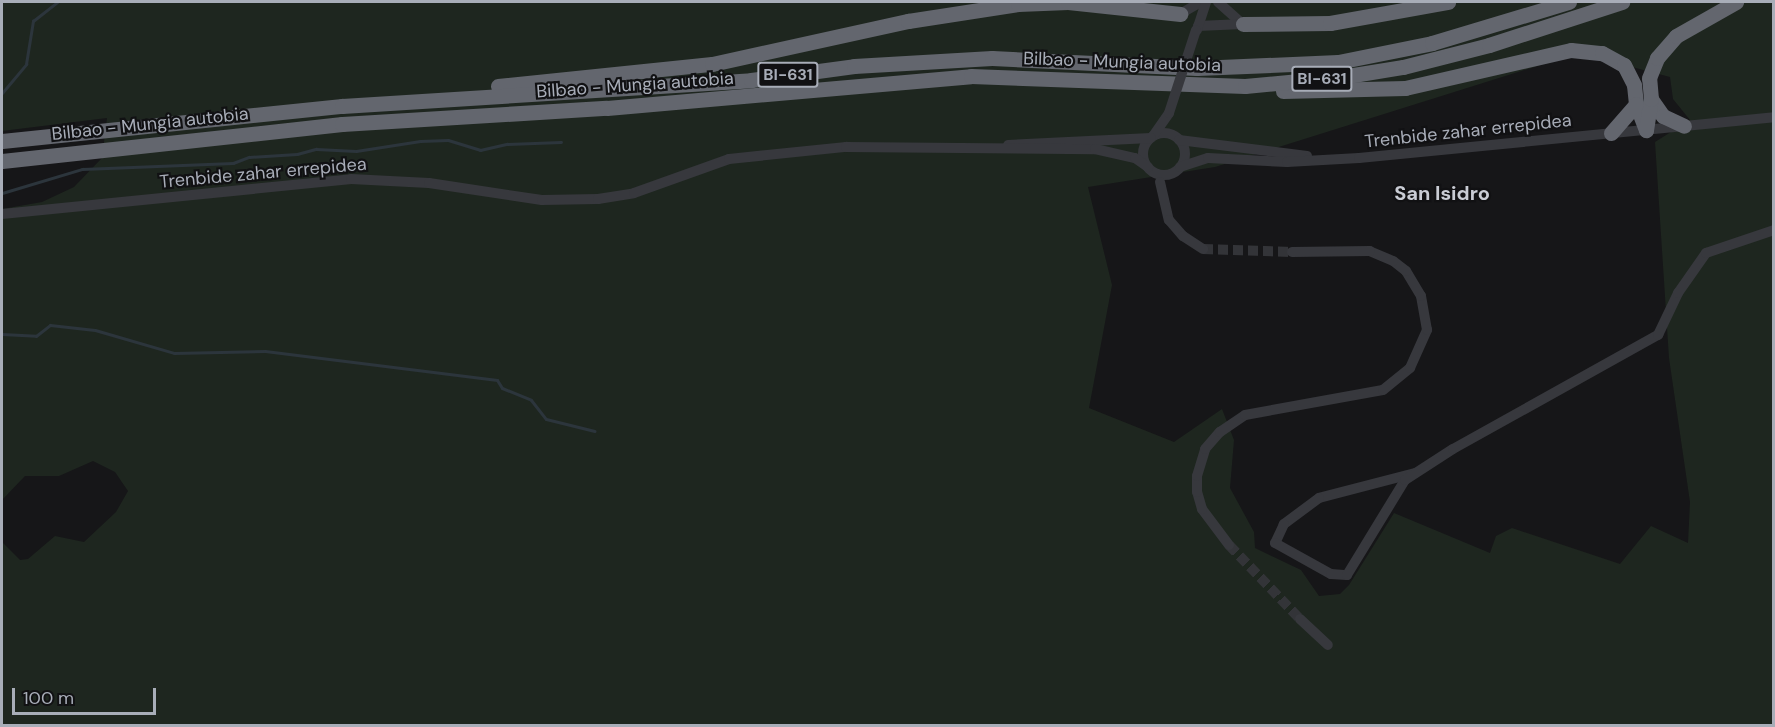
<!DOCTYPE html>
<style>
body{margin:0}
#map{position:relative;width:1775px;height:727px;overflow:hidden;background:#161618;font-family:"DM Sans",sans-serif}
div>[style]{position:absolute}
.green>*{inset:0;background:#1e261f}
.stream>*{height:3px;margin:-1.5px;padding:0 1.5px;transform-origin:1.5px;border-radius:1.5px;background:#2c353c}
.minor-tunnel>*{height:10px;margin-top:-5px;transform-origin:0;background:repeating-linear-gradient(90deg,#333438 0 10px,transparent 0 15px)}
.minor>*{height:10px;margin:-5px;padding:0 5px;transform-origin:5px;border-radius:5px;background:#37383d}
.minor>.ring{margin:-5px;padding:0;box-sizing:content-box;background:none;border:10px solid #37383d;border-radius:50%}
.highway>*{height:15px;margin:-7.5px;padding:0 7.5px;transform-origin:7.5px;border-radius:7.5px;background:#63666e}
.minor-bridge>*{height:10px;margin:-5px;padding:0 5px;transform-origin:5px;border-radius:5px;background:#37383d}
span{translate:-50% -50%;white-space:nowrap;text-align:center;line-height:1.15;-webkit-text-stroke:4.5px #111113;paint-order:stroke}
.shield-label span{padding:2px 4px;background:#111113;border:2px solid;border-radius:4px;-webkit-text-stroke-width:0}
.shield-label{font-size:16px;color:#a8adb8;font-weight:700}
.street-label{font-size:18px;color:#a8adb8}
.neighbourhood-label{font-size:20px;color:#c9ccd4;font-weight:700}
.frame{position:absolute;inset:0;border:3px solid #a8adb8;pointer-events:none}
.scale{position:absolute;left:12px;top:688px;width:144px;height:27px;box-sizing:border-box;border:3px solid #a8adb8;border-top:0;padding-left:8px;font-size:18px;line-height:21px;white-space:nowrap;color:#a8adb8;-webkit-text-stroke:4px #111113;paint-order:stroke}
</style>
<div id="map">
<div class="green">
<div style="clip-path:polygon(evenodd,2px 2px,1773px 2px,1773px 725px,2px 725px,2px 542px,20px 560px,28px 559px,55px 536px,84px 542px,116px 512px,128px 491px,115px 472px,93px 461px,59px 476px,25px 476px,2px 500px,2px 209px,42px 202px,74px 187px,102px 158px,107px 118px,2px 131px,2px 2px,1579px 53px,1670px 77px,1673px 99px,1690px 120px,1655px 142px,1669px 358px,1690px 502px,1688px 543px,1651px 526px,1620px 564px,1512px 528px,1496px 536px,1490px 553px,1394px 513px,1349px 585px,1340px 594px,1319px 596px,1301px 570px,1255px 548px,1254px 532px,1230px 488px,1234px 440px,1222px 409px,1174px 442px,1089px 408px,1112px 285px,1088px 187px,1215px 167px,1579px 53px)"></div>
</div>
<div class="stream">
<div style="left:2px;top:93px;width:38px;rotate:-50deg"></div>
<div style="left:26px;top:64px;width:44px;rotate:-80.8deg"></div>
<div style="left:33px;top:21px;width:31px;rotate:-38deg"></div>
<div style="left:2px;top:193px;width:84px;rotate:-16.7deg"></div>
<div style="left:82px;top:169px;width:151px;rotate:-2.3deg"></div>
<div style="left:233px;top:163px;width:17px;rotate:-21deg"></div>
<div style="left:249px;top:157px;width:48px;rotate:-3.6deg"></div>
<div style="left:297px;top:154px;width:20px;rotate:-15deg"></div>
<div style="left:316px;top:149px;width:40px;rotate:2.9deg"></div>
<div style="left:356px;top:151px;width:65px;rotate:-8.9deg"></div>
<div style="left:420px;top:141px;width:28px;rotate:-2deg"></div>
<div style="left:448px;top:140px;width:34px;rotate:17deg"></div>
<div style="left:480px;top:150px;width:28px;rotate:-13deg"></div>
<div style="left:507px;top:144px;width:54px;rotate:-2.1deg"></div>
<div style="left:2px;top:334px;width:34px;rotate:3deg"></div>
<div style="left:36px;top:336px;width:18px;rotate:-38deg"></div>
<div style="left:50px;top:325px;width:45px;rotate:6.3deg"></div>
<div style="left:95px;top:330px;width:82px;rotate:16.2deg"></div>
<div style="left:174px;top:353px;width:91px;rotate:-1.3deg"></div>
<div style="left:265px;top:351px;width:234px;rotate:7.1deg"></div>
<div style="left:497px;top:380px;width:9px;rotate:58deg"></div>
<div style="left:502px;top:388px;width:31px;rotate:22deg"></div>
<div style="left:531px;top:400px;width:24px;rotate:52deg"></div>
<div style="left:546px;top:419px;width:50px;rotate:13.8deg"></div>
</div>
<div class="minor-tunnel">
<div style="left:1203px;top:249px;width:89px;rotate:1.9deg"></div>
<div style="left:1229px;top:545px;width:103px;rotate:46.2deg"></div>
</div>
<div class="minor">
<div style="left:1218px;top:2px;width:30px;rotate:42deg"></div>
<div style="left:1180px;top:14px;width:24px;rotate:-30deg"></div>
<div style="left:1198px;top:26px;width:45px;rotate:-2.5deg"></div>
<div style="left:1197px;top:30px;width:29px;rotate:-72deg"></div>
<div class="ring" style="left:1143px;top:133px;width:32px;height:32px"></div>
<div style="left:1153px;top:136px;width:28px;rotate:-55deg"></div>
<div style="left:1179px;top:140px;width:129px;rotate:7.1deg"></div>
<div style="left:1008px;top:145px;width:143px;rotate:-2.8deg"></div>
<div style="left:1180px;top:167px;width:29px;rotate:-18deg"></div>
<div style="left:1208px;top:158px;width:79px;rotate:2.9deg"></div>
<div style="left:1287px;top:162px;width:72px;rotate:-3.2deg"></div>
<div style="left:1359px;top:158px;width:417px;rotate:-5.6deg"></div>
<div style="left:1160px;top:182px;width:39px;rotate:77deg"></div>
<div style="left:1169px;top:220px;width:21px;rotate:49deg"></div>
<div style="left:1183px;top:236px;width:24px;rotate:33deg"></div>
<div style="left:2px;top:214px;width:351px;rotate:-5.7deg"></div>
<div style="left:351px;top:179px;width:78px;rotate:2.9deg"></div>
<div style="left:429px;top:183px;width:114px;rotate:8.6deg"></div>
<div style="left:542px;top:200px;width:56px;rotate:-1deg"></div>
<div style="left:598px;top:199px;width:36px;rotate:-9deg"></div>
<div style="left:634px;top:193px;width:101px;rotate:-19.7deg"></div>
<div style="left:729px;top:159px;width:118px;rotate:-5.9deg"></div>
<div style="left:846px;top:147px;width:249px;rotate:0.5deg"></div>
<div style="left:1095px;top:149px;width:41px;rotate:12.7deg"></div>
<div style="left:1135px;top:158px;width:16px;rotate:35deg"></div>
<div style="left:1415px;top:473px;width:99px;rotate:165.4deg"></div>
<div style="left:1319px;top:498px;width:44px;rotate:143.4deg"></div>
<div style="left:1284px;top:524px;width:21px;rotate:115deg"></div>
<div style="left:1275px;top:543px;width:64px;rotate:29deg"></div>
<div style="left:1331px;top:574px;width:16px;rotate:4deg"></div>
<div style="left:1347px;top:575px;width:111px;rotate:-58.6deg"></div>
<div style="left:1405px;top:480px;width:57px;rotate:-32.9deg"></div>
<div style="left:1453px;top:449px;width:235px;rotate:-29.1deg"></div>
<div style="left:1658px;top:335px;width:47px;rotate:-64.5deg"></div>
<div style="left:1678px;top:293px;width:49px;rotate:-55deg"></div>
<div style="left:1706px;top:253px;width:72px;rotate:-18.7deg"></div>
<div style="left:1229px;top:545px;width:45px;rotate:-126.9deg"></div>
<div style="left:1202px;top:509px;width:18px;rotate:-106deg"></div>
<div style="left:1197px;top:492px;width:16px;rotate:-90deg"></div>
<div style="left:1197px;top:476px;width:28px;rotate:-73deg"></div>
<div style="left:1205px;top:449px;width:23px;rotate:-49deg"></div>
<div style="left:1220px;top:432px;width:30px;rotate:-34deg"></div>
<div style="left:1245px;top:415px;width:140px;rotate:-10.3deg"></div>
<div style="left:1383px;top:390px;width:35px;rotate:-39deg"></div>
<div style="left:1410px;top:368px;width:42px;rotate:-65.9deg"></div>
<div style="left:1427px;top:330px;width:35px;rotate:-100deg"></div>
<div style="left:1421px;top:296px;width:29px;rotate:-121deg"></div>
<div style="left:1406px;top:271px;width:16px;rotate:-142deg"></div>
<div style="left:1393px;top:261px;width:25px;rotate:-157deg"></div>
<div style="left:1370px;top:251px;width:78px;rotate:179.3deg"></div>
<div style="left:1300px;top:619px;width:38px;rotate:43deg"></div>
</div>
<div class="highway">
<div style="left:1243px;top:24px;width:87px;rotate:-0.7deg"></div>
<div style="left:1330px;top:23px;width:120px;rotate:-10.1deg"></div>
<div style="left:498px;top:86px;width:215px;rotate:-5.9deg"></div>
<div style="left:712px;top:64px;width:201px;rotate:-12.4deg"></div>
<div style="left:908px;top:21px;width:111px;rotate:-8.8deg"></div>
<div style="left:1018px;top:4px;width:50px;rotate:-2.3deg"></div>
<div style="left:1068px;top:2px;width:113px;rotate:6.1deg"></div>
<div style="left:1283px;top:91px;width:122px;rotate:-1.4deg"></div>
<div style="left:1405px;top:88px;width:170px;rotate:-12.9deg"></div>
<div style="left:1571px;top:50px;width:31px;rotate:6deg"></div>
<div style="left:1602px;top:53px;width:25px;rotate:29deg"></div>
<div style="left:1624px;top:65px;width:22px;rotate:63deg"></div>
<div style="left:1634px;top:85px;width:19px;rotate:84deg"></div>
<div style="left:1636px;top:104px;width:28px;rotate:69deg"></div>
<div style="left:1651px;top:99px;width:21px;rotate:55deg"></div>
<div style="left:1663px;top:116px;width:23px;rotate:25deg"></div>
<div style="left:1646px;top:130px;width:31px;rotate:-81deg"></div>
<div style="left:1651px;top:99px;width:21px;rotate:-95deg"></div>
<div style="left:1649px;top:78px;width:22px;rotate:-68deg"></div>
<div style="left:1657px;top:58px;width:29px;rotate:-49deg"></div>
<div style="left:1676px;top:36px;width:69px;rotate:-29.5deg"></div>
<div style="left:1611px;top:133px;width:38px;rotate:-49deg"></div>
<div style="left:2px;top:141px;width:342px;rotate:-5.9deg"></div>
<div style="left:342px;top:106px;width:410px;rotate:-3.6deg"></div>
<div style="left:751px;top:80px;width:104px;rotate:-7.7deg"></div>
<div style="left:854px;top:66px;width:138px;rotate:-3.3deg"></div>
<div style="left:992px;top:58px;width:205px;rotate:2.8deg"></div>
<div style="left:1197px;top:68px;width:141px;rotate:-2.4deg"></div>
<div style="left:1338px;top:62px;width:96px;rotate:-11.4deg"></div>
<div style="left:1432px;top:43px;width:143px;rotate:-16.7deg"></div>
<div style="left:2px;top:161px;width:342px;rotate:-6.2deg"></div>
<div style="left:342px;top:124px;width:265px;rotate:-3.5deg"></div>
<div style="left:607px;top:108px;width:365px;rotate:-5deg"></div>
<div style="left:971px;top:76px;width:274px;rotate:2.1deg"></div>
<div style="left:1245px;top:86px;width:96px;rotate:-5.4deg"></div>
<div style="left:1341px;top:77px;width:63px;rotate:-9.2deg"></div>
<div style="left:1403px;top:67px;width:89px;rotate:-14.3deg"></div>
<div style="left:1489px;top:45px;width:140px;rotate:-17.9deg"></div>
</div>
<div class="minor-bridge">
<div style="left:1169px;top:113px;width:87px;rotate:-72deg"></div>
</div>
<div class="shield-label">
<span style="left:788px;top:75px">BI-631</span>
<span style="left:1322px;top:79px">BI-631</span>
</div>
<div class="street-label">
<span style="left:1122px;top:62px;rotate:2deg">Bilbao - Mungia autobia</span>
<span style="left:635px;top:85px;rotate:-4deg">Bilbao - Mungia autobia</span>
<span style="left:150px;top:124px;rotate:-6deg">Bilbao - Mungia autobia</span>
<span style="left:1468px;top:131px;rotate:-6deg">Trenbide zahar errepidea</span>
<span style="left:263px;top:173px;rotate:-5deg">Trenbide zahar errepidea</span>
</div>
<div class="neighbourhood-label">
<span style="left:1442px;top:193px">San Isidro</span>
</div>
<div class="frame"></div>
<div class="scale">100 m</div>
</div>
